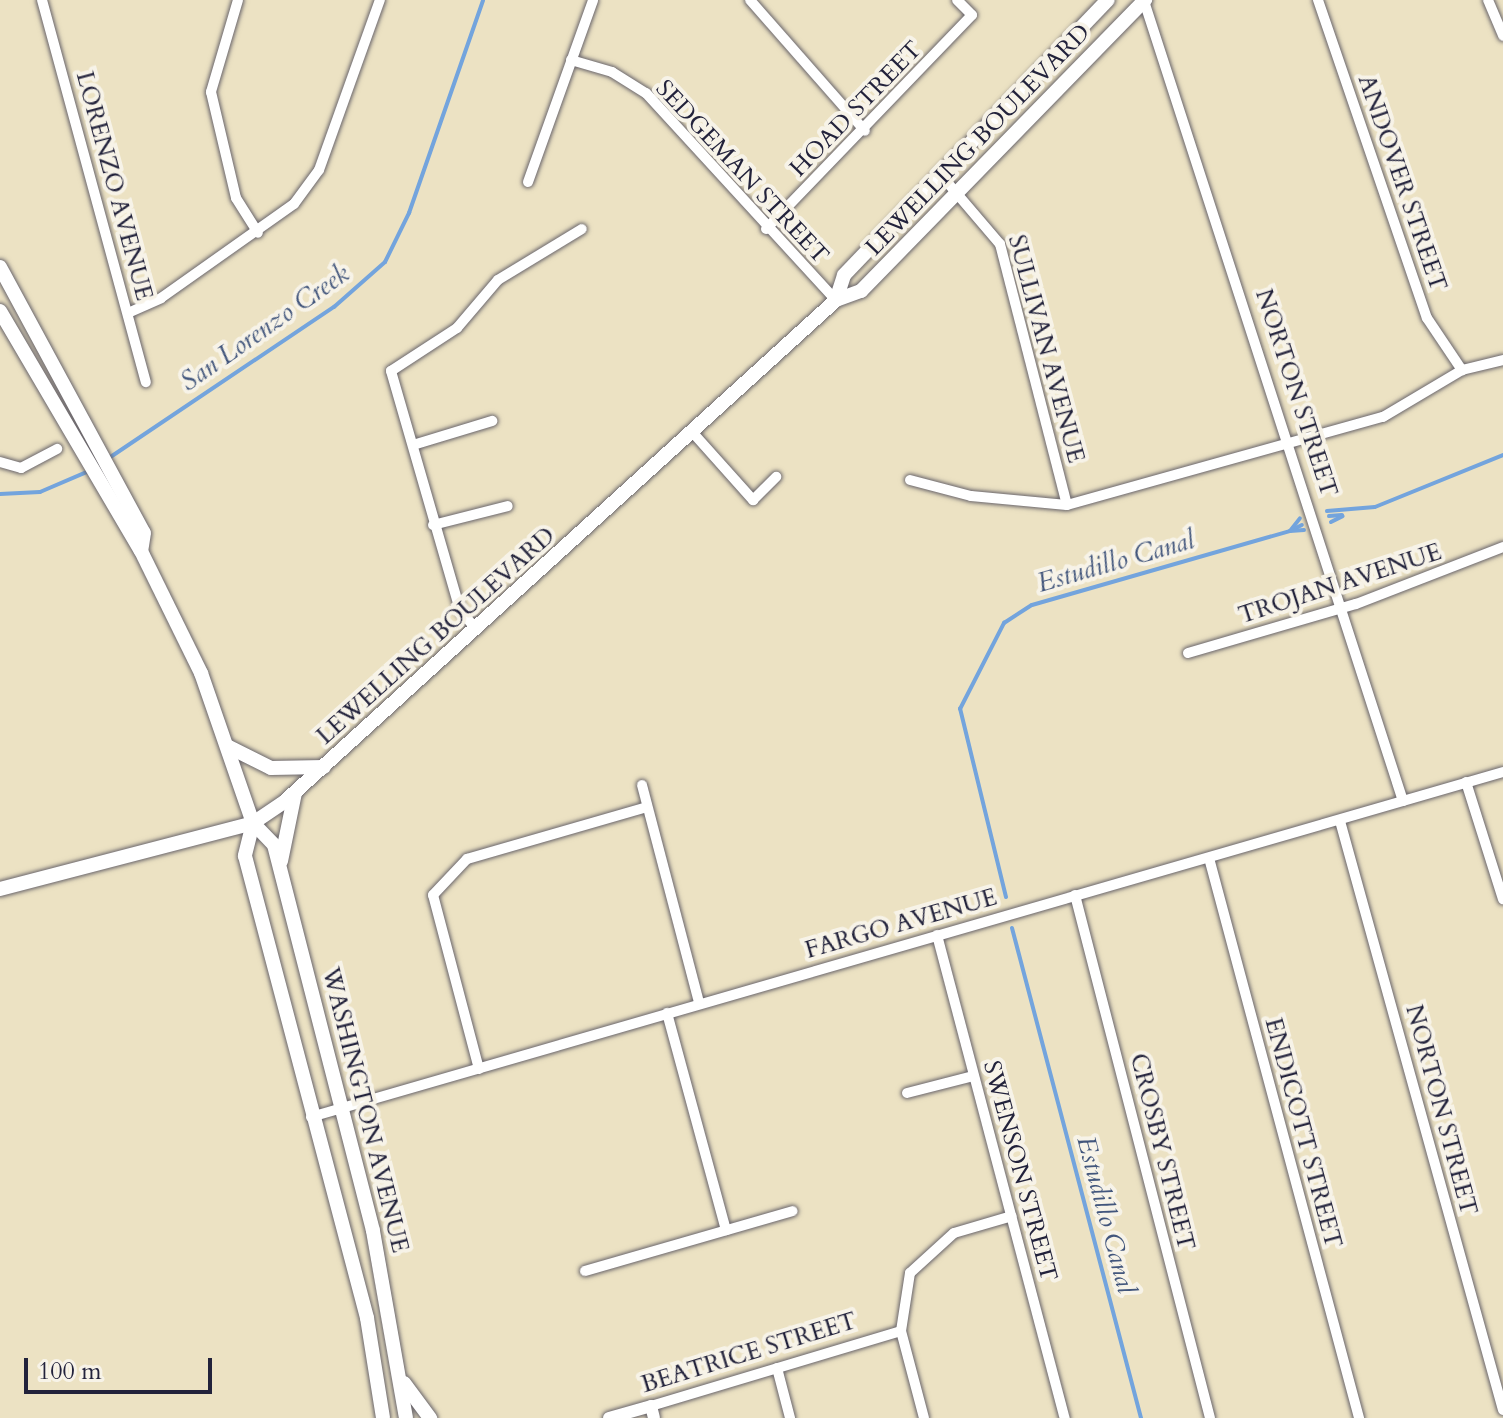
<!DOCTYPE html>
<style>
body{margin:0}
#map{position:relative;width:1503px;height:1418px;overflow:hidden;background:#ece2c3;font-family:Cardo,serif}
div>[style]{position:absolute}
.stream>*{height:4px;margin:-2px;padding:0 2px;transform-origin:2px;border-radius:2px;background:#73a4dd}
.roads{filter:drop-shadow(0 0 2px #69656b) drop-shadow(0 0 2px #69656b)}
.minor>*{height:10px;margin:-5px;padding:0 5px;transform-origin:5px;border-radius:5px;background:#fff}
.tertiary>*{height:12px;margin:-6px;padding:0 6px;transform-origin:6px;border-radius:6px;background:#fff}
.secondary>*{height:14px;margin:-7px;padding:0 7px;transform-origin:7px;border-radius:7px;background:#fff}
span{translate:-50% -50%;white-space:nowrap;text-align:center;line-height:1.15;-webkit-text-stroke:8px #f7f3e8;paint-order:stroke}
.street-label{font-size:24px;color:#22223b}
.water-label{font-size:26px;color:#42567c;font-style:italic}
.scale{position:absolute;left:24px;top:1358px;width:188px;height:36px;box-sizing:border-box;border:4px solid #22223b;border-top:0;padding-left:10px;font-size:24px;line-height:28px;white-space:nowrap;color:#22223b;-webkit-text-stroke:6px #f7f3e8;paint-order:stroke}
</style>
<div id="map">
<div class="stream">
<div style="left:106px;top:460px;width:275px;rotate:-33.9deg"></div>
<div style="left:334px;top:307px;width:68px;rotate:-41.4deg"></div>
<div style="left:385px;top:262px;width:55px;rotate:-63.9deg"></div>
<div style="left:409px;top:213px;width:225px;rotate:-70.8deg"></div>
<div style="left:0;top:494px;width:40px;rotate:-2.9deg"></div>
<div style="left:40px;top:492px;width:53px;rotate:-23.2deg"></div>
<div style="left:1327px;top:511px;width:48px;rotate:-4.8deg"></div>
<div style="left:1375px;top:507px;width:138px;rotate:-22.1deg"></div>
<div style="left:1329px;top:516px;width:13px;rotate:-4deg"></div>
<div style="left:1331px;top:522px;width:13px;rotate:-27deg"></div>
<div style="left:1292px;top:530px;width:11px;rotate:-27deg"></div>
<div style="left:1290px;top:531px;width:14px;rotate:-4deg"></div>
<div style="left:1006px;top:897px;width:194px;rotate:-103.7deg"></div>
<div style="left:960px;top:709px;width:97px;rotate:-62.9deg"></div>
<div style="left:1004px;top:623px;width:33px;rotate:-33deg"></div>
<div style="left:1032px;top:605px;width:268px;rotate:-16deg"></div>
<div style="left:1290px;top:531px;width:16px;rotate:-52deg"></div>
<div style="left:1012px;top:928px;width:507px;rotate:75.25deg"></div>
</div>
<div class="roads">
<div class="minor">
<div style="left:42px;top:0;width:396px;rotate:74.8deg"></div>
<div style="left:238px;top:0;width:96px;rotate:106.4deg"></div>
<div style="left:211px;top:92px;width:109px;rotate:76.7deg"></div>
<div style="left:236px;top:198px;width:41px;rotate:57.8deg"></div>
<div style="left:750px;top:0;width:174px;rotate:48.7deg"></div>
<div style="left:1318px;top:0;width:336px;rotate:71.1deg"></div>
<div style="left:1427px;top:318px;width:63px;rotate:56.1deg"></div>
<div style="left:1488px;top:0;width:39px;rotate:67deg"></div>
<div style="left:1144px;top:1px;width:841px;rotate:72.06deg"></div>
<div style="left:571px;top:60px;width:43px;rotate:16.3deg"></div>
<div style="left:612px;top:72px;width:40px;rotate:32deg"></div>
<div style="left:646px;top:93px;width:281px;rotate:47.5deg"></div>
<div style="left:941px;top:175px;width:91px;rotate:49.5deg"></div>
<div style="left:1000px;top:244px;width:269px;rotate:75.6deg"></div>
<div style="left:528px;top:182px;width:193px;rotate:-70.3deg"></div>
<div style="left:766px;top:229px;width:297px;rotate:-46.1deg"></div>
<div style="left:972px;top:15px;width:21px;rotate:-135deg"></div>
<div style="left:128px;top:313px;width:36px;rotate:-24deg"></div>
<div style="left:161px;top:298px;width:163px;rotate:-35.3deg"></div>
<div style="left:294px;top:204px;width:42px;rotate:-53.7deg"></div>
<div style="left:319px;top:170px;width:181px;rotate:-70.3deg"></div>
<div style="left:694px;top:434px;width:89px;rotate:48.2deg"></div>
<div style="left:753px;top:500px;width:33px;rotate:-45deg"></div>
<div style="left:413px;top:445px;width:83px;rotate:-16.9deg"></div>
<div style="left:0;top:462px;width:22px;rotate:16deg"></div>
<div style="left:21px;top:468px;width:41px;rotate:-27.8deg"></div>
<div style="left:910px;top:480px;width:63px;rotate:14.7deg"></div>
<div style="left:971px;top:496px;width:96px;rotate:5.4deg"></div>
<div style="left:1067px;top:505px;width:328px;rotate:-15.6deg"></div>
<div style="left:1383px;top:417px;width:92px;rotate:-30.7deg"></div>
<div style="left:1462px;top:370px;width:42px;rotate:-13.7deg"></div>
<div style="left:433px;top:525px;width:77px;rotate:-14.2deg"></div>
<div style="left:476px;top:629px;width:25px;rotate:-130deg"></div>
<div style="left:460px;top:610px;width:249px;rotate:-106.1deg"></div>
<div style="left:391px;top:371px;width:79px;rotate:-33.1deg"></div>
<div style="left:457px;top:328px;width:63px;rotate:-49.5deg"></div>
<div style="left:498px;top:280px;width:98px;rotate:-31.3deg"></div>
<div style="left:1188px;top:653px;width:175px;rotate:-16.3deg"></div>
<div style="left:1356px;top:604px;width:158px;rotate:-21.2deg"></div>
<div style="left:1466px;top:782px;width:123px;rotate:72.5deg"></div>
<div style="left:642px;top:785px;width:225px;rotate:75.3deg"></div>
<div style="left:1340px;top:821px;width:611px;rotate:74.53deg"></div>
<div style="left:1209px;top:858px;width:580px;rotate:75deg"></div>
<div style="left:1075px;top:895px;width:540px;rotate:75.53deg"></div>
<div style="left:937px;top:935px;width:500px;rotate:75.2deg"></div>
<div style="left:667px;top:1013px;width:225px;rotate:74.8deg"></div>
<div style="left:479px;top:1069px;width:180px;rotate:-104.8deg"></div>
<div style="left:433px;top:895px;width:50px;rotate:-46.6deg"></div>
<div style="left:467px;top:859px;width:187px;rotate:-16.1deg"></div>
<div style="left:907px;top:1093px;width:68px;rotate:-14.4deg"></div>
<div style="left:311px;top:1117px;width:1241px;rotate:-16.14deg"></div>
<div style="left:585px;top:1271px;width:216px;rotate:-16.1deg"></div>
<div style="left:777px;top:1368px;width:52px;rotate:75.4deg"></div>
<div style="left:651px;top:1406px;width:261px;rotate:-16.7deg"></div>
<div style="left:924px;top:1418px;width:90px;rotate:-104.8deg"></div>
<div style="left:901px;top:1331px;width:59px;rotate:-81.2deg"></div>
<div style="left:910px;top:1273px;width:59px;rotate:-42.3deg"></div>
<div style="left:954px;top:1233px;width:60px;rotate:-16.3deg"></div>
</div>
<div class="tertiary">
<div style="left:609px;top:1418px;width:44px;rotate:-15.9deg"></div>
<div style="left:651px;top:1406px;width:12px;rotate:76deg"></div>
</div>
<div class="secondary">
<div style="left:0;top:267px;width:302px;rotate:61.6deg"></div>
<div style="left:144px;top:533px;width:18px;rotate:99deg"></div>
<div style="left:836px;top:300px;width:26px;rotate:-72deg"></div>
<div style="left:844px;top:275px;width:381px;rotate:-46.2deg"></div>
<div style="left:0;top:311px;width:278px;rotate:59.6deg"></div>
<div style="left:141px;top:551px;width:136px;rotate:63.8deg"></div>
<div style="left:201px;top:673px;width:159px;rotate:70.9deg"></div>
<div style="left:253px;top:823px;width:30px;rotate:46deg"></div>
<div style="left:274px;top:845px;width:398px;rotate:75.6deg"></div>
<div style="left:373px;top:1231px;width:190px;rotate:80deg"></div>
<div style="left:229px;top:747px;width:47px;rotate:26.6deg"></div>
<div style="left:271px;top:768px;width:53px;rotate:-1.1deg"></div>
<div style="left:253px;top:823px;width:34px;rotate:104deg"></div>
<div style="left:245px;top:856px;width:478px;rotate:75.2deg"></div>
<div style="left:367px;top:1318px;width:101px;rotate:80.9deg"></div>
<div style="left:281px;top:861px;width:69px;rotate:-78.4deg"></div>
<div style="left:0;top:889px;width:261px;rotate:-14.6deg"></div>
<div style="left:253px;top:823px;width:37px;rotate:-34deg"></div>
<div style="left:284px;top:802px;width:746px;rotate:-42.28deg"></div>
<div style="left:836px;top:300px;width:27px;rotate:-20deg"></div>
<div style="left:861px;top:291px;width:407px;rotate:-45.7deg"></div>
<div style="left:404px;top:1383px;width:44px;rotate:53.4deg"></div>
</div>
</div>
<div class="street-label">
<span style="left:856px;top:109px;rotate:-46deg">HOAD STREET</span>
<span style="left:978px;top:140px;rotate:-46deg">LEWELLING BOULEVARD</span>
<span style="left:742px;top:172px;rotate:47deg">SEDGEMAN STREET</span>
<span style="left:1402px;top:183px;rotate:71deg">ANDOVER STREET</span>
<span style="left:114px;top:186px;rotate:75deg">LORENZO AVENUE</span>
<span style="left:1046px;top:349px;rotate:75deg">SULLIVAN AVENUE</span>
<span style="left:1296px;top:393px;rotate:72deg">NORTON STREET</span>
<span style="left:1340px;top:584px;rotate:-18deg">TROJAN AVENUE</span>
<span style="left:436px;top:636px;rotate:-42deg">LEWELLING BOULEVARD</span>
<span style="left:901px;top:924px;rotate:-16deg">FARGO AVENUE</span>
<span style="left:365px;top:1110px;rotate:76deg">WASHINGTON AVENUE</span>
<span style="left:1441px;top:1110px;rotate:75deg">NORTON STREET</span>
<span style="left:1303px;top:1133px;rotate:75deg">ENDICOTT STREET</span>
<span style="left:1162px;top:1152px;rotate:76deg">CROSBY STREET</span>
<span style="left:1020px;top:1171px;rotate:75deg">SWENSON STREET</span>
<span style="left:749px;top:1353px;rotate:-17deg">BEATRICE STREET</span>
</div>
<div class="water-label">
<span style="left:265px;top:328px;rotate:-35deg">San Lorenzo Creek</span>
<span style="left:1116px;top:562px;rotate:-16deg">Estudillo Canal</span>
<span style="left:1106px;top:1215px;rotate:75deg">Estudillo Canal</span>
</div>
<div class="scale">100 m</div>
</div>
